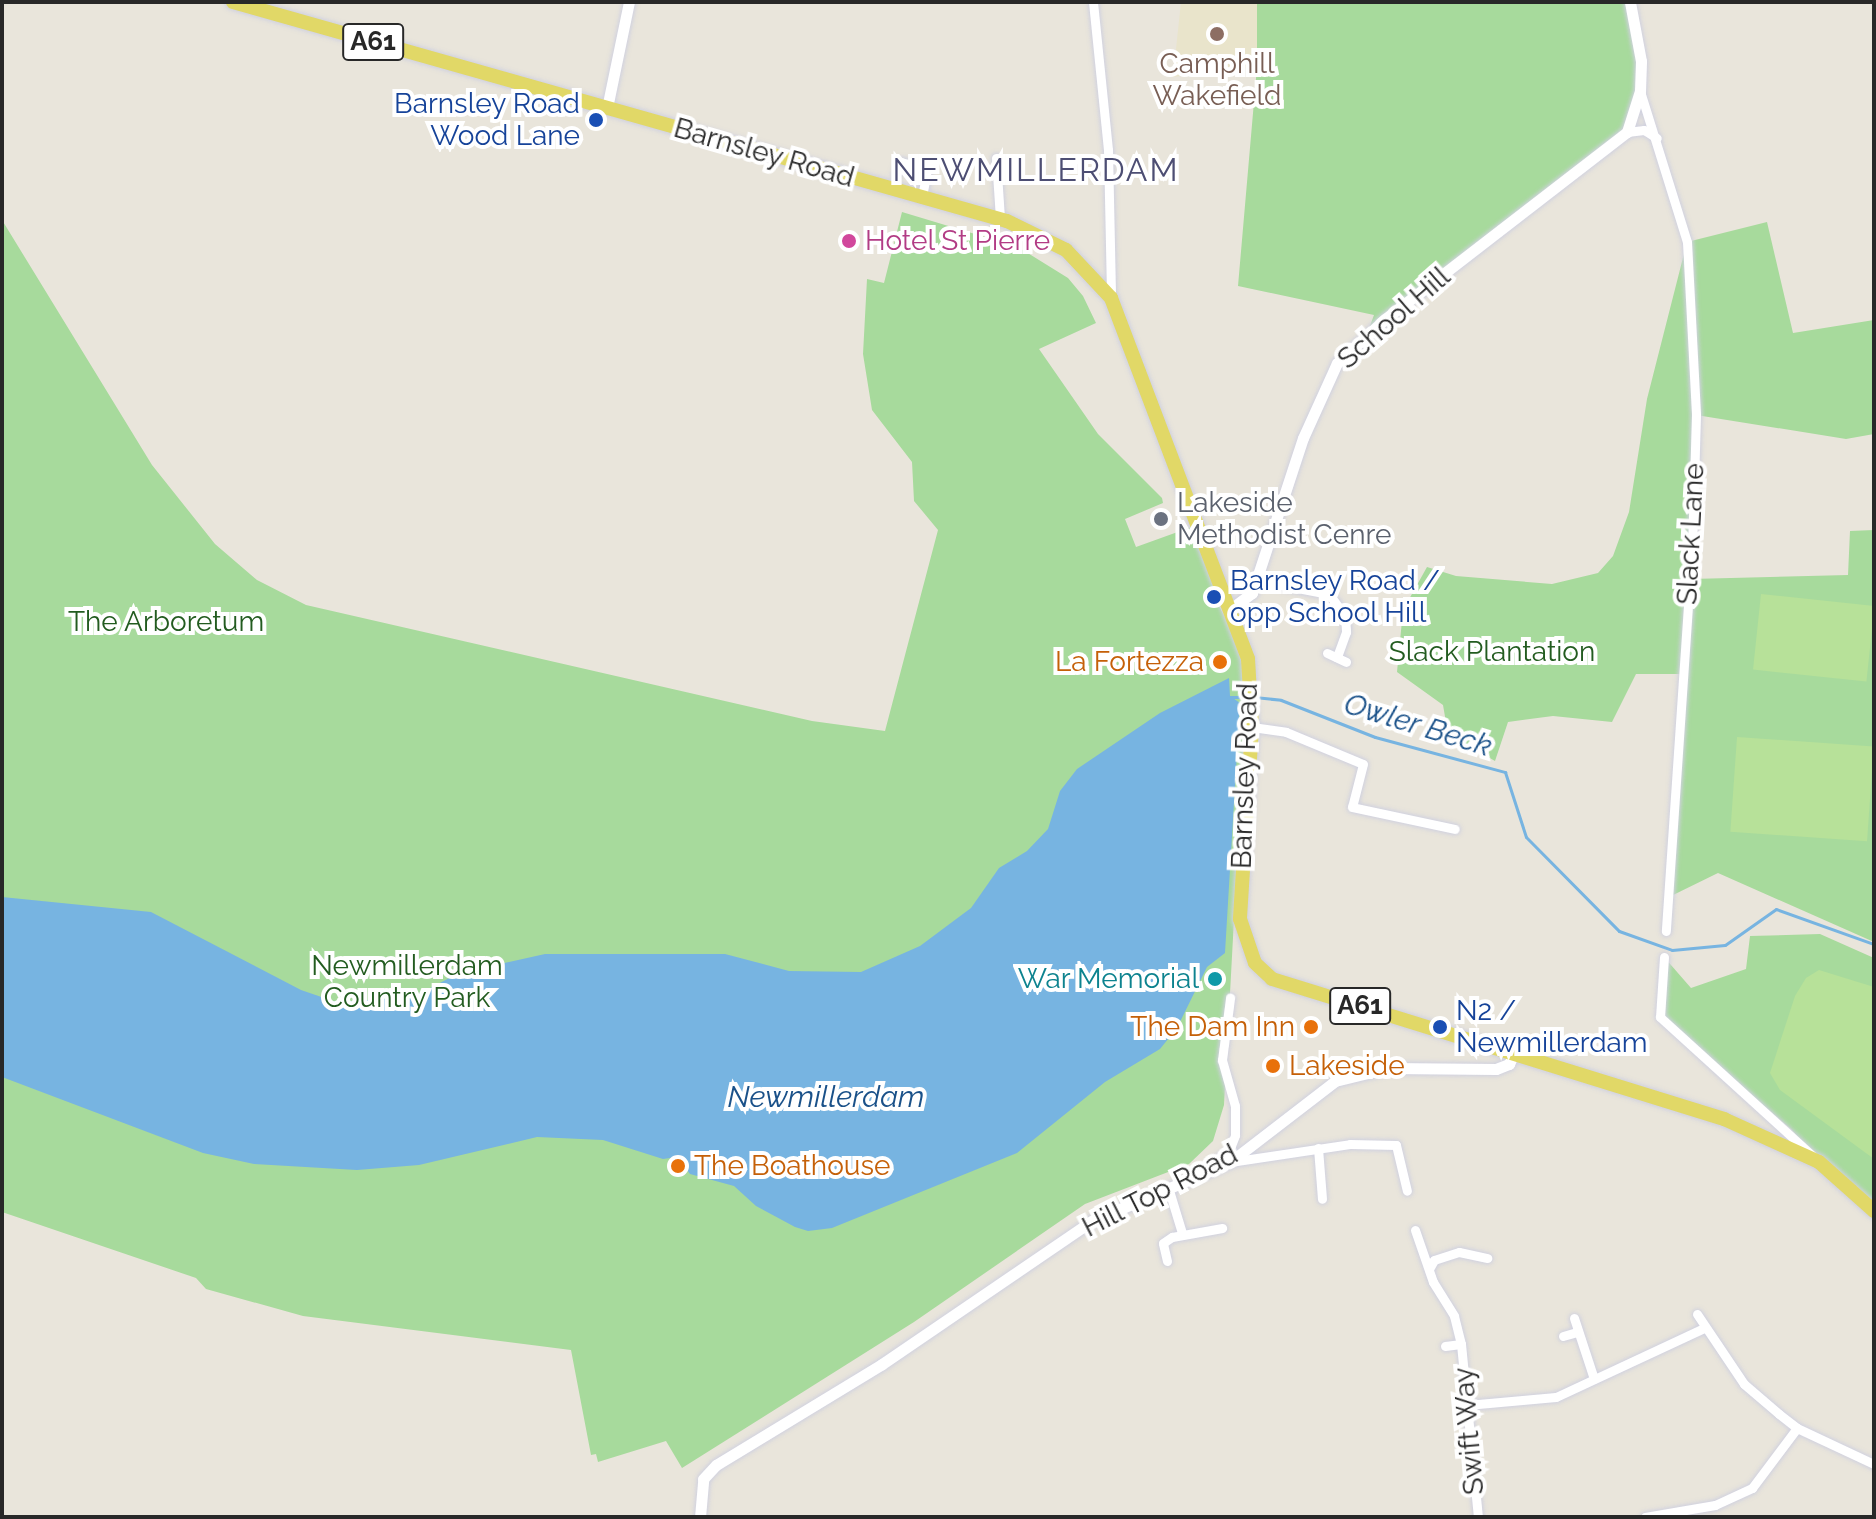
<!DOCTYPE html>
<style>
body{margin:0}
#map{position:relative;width:1876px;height:1519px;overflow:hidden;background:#e9e5db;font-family:Raleway,sans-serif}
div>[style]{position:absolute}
.education>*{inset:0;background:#e9e4cb}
.green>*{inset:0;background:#a7da9c}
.pitch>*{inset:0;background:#b7e199;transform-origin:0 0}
.water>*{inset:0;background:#77b4e1}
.stream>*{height:3px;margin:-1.5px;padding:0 1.5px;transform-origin:1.5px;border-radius:1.5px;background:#77b4e1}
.roads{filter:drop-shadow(0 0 2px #d0d1df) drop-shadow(0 0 2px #d0d1df)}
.minor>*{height:9px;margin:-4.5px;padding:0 4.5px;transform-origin:4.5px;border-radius:4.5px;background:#fff}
.tertiary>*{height:11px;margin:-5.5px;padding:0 5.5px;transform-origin:5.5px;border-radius:5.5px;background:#fff}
.primary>*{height:14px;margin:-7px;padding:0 7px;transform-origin:7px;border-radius:7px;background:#e1d867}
.dots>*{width:22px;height:22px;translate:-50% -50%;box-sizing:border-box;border:4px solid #fff;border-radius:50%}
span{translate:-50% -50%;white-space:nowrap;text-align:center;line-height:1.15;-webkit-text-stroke:8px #fff;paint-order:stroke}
.shield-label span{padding:2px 6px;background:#fff;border:2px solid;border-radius:6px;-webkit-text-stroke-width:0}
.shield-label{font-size:26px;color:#282828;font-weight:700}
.education-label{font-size:28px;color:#785e54}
.transit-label{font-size:28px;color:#164399}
.right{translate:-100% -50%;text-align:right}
.left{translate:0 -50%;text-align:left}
.street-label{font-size:28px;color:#282828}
.hotel-label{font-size:28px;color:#b23c85}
.worship-label{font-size:28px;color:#5b616d}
.park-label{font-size:28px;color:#235c20}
.food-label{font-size:28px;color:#c56008}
.culture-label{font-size:28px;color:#0d838f}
.water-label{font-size:30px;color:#1a5189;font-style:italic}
.quarter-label{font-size:32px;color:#4d4e73;letter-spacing:2px}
.frame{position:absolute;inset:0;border:4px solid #282828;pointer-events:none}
</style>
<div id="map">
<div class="education">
<div style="clip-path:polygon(1181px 2px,1257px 2px,1257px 67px,1173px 77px)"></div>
</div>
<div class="green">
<div style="clip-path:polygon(1257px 2px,1630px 2px,1641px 61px,1627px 132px,1367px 334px,1374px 315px,1238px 286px,1257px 67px)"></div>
<div style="clip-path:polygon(902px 212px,1018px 247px,1068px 278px,1083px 296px,1096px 323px,1039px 349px,1098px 434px,1162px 498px,1163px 503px,1125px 519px,1136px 547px,1197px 525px,1220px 579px,1214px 597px,1248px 659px,1224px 1105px,1213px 1141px,1189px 1164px,1085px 1204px,914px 1322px,682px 1468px,666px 1441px,598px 1462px,596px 1454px,591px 1455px,571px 1350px,303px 1316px,206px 1289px,196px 1278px,2px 1212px,2px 220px,152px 465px,215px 544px,257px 580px,306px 605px,812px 721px,885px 731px,938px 530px,914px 501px,912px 462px,872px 410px,863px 354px,867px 279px,884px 283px)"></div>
<div style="clip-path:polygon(1767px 222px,1793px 333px,1874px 320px,1874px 434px,1846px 439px,1696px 415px,1691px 579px,1848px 575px,1850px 531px,1874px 530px,1874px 942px,1718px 873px,1669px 897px,1682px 674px,1636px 674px,1612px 722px,1553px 716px,1508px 722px,1495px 761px,1448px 734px,1443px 705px,1397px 672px,1403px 610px,1427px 567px,1456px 576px,1552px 584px,1598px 573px,1613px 556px,1629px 512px,1647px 399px,1687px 242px)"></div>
<div style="clip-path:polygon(1820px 934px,1874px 958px,1874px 1211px,1819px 1162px,1791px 1129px,1660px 1017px,1664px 957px,1691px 988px,1746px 969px,1750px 936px)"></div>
</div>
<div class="pitch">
<div style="left:1761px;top:594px;width:114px;height:76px;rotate:6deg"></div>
<div style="left:1737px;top:737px;width:137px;height:95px;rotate:4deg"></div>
<div style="clip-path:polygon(1819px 970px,1874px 987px,1874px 1159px,1780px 1090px,1770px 1073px,1795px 996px,1806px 978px)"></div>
</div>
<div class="water">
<div style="clip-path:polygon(1229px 678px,1230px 696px,1240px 703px,1225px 953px,1207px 967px,1177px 1028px,1160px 1049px,1105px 1082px,1017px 1153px,832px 1228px,808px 1231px,795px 1227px,756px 1206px,734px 1186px,690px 1174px,677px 1157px,663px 1159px,603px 1140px,537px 1137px,419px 1165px,357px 1170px,254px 1164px,203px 1153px,2px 1077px,2px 897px,151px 912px,301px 990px,336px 1002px,413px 997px,459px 973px,545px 954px,725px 954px,789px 971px,861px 972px,920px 946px,971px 908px,999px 868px,1027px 851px,1048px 829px,1060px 791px,1077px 769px,1160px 713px)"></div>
</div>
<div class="stream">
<div style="left:1230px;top:697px;width:16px"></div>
<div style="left:1254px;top:697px;width:27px;rotate:6deg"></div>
<div style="left:1281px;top:700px;width:101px;rotate:21.5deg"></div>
<div style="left:1375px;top:737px;width:135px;rotate:15.1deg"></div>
<div style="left:1505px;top:772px;width:68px;rotate:72.1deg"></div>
<div style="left:1526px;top:837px;width:132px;rotate:45.3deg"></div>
<div style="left:1619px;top:931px;width:56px;rotate:19.7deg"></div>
<div style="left:1672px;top:950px;width:53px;rotate:-5.4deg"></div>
<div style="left:1725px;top:945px;width:62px;rotate:-35.2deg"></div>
<div style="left:1776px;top:909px;width:104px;rotate:19.7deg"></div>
</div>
<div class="roads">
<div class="minor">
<div style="left:1093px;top:2px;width:149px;rotate:84.2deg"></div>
<div style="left:1108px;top:150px;width:148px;rotate:88.8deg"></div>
<div style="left:1640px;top:91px;width:158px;rotate:72.7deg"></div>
<div style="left:1687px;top:242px;width:173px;rotate:87deg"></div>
<div style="left:1696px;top:415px;width:132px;rotate:91.7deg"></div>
<div style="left:1692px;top:547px;width:385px;rotate:93.9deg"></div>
<div style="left:1627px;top:132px;width:17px;rotate:-7deg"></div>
<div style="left:1644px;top:130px;width:15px;rotate:32deg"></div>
<div style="left:996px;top:158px;width:61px;rotate:86.2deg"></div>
<div style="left:896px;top:175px;width:14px;rotate:-69deg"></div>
<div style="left:901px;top:162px;width:27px;rotate:15deg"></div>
<div style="left:927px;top:169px;width:28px;rotate:100deg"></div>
<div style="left:1256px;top:580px;width:74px;rotate:10.9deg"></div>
<div style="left:1329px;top:594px;width:27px;rotate:54deg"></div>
<div style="left:1345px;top:616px;width:16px;rotate:86deg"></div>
<div style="left:1346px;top:632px;width:27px;rotate:110deg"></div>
<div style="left:1327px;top:653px;width:21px;rotate:25deg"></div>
<div style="left:1252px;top:727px;width:34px;rotate:8deg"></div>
<div style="left:1286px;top:732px;width:83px;rotate:22.6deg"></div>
<div style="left:1363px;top:764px;width:44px;rotate:104.3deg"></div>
<div style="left:1352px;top:807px;width:105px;rotate:12.1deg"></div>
<div style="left:1664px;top:957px;width:60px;rotate:93.8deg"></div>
<div style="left:1660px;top:1017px;width:208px;rotate:42.3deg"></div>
<div style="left:1318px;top:1148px;width:51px;rotate:85.5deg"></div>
<div style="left:1230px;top:1162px;width:121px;rotate:-8.5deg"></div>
<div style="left:1350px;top:1144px;width:46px;rotate:1.2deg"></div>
<div style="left:1396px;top:1145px;width:47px;rotate:76.6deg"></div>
<div style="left:1206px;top:1168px;width:29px;rotate:-36deg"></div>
<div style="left:1229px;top:1151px;width:17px;rotate:-69deg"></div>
<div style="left:1235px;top:1135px;width:29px;rotate:-90deg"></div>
<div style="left:1235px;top:1106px;width:48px;rotate:-105.8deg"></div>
<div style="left:1222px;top:1060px;width:63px;rotate:-82.6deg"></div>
<div style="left:1168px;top:1187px;width:48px;rotate:73.1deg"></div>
<div style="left:1415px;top:1230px;width:55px;rotate:70.9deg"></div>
<div style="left:1433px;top:1282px;width:40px;rotate:58deg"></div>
<div style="left:1454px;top:1316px;width:29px;rotate:76deg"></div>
<div style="left:1461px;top:1344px;width:174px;rotate:84.4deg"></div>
<div style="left:1167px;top:1261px;width:18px;rotate:-103deg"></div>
<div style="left:1163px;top:1243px;width:11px;rotate:-34deg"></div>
<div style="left:1172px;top:1237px;width:51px;rotate:-10.2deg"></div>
<div style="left:1429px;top:1269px;width:10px;rotate:-61deg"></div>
<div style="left:1434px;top:1260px;width:26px;rotate:-18deg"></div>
<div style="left:1459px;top:1252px;width:29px;rotate:12deg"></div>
<div style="left:1697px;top:1314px;width:84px;rotate:56.1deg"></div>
<div style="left:1744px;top:1384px;width:46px;rotate:40.6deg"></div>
<div style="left:1779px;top:1414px;width:23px;rotate:38deg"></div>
<div style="left:1797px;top:1428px;width:85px;rotate:25.1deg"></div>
<div style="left:1574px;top:1318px;width:64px;rotate:71.8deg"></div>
<div style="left:1563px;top:1336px;width:15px;rotate:-16deg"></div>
<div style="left:1445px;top:1346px;width:16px;rotate:-7deg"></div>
<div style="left:1467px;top:1405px;width:89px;rotate:-5.1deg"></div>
<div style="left:1556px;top:1397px;width:163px;rotate:-25deg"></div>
<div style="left:1645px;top:1517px;width:71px;rotate:-9.7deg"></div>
<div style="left:1715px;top:1505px;width:41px;rotate:-24.7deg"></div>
<div style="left:1752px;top:1488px;width:75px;rotate:-53.1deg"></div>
</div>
<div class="tertiary">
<div style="left:607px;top:108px;width:108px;rotate:-78.3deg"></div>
<div style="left:1232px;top:608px;width:25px;rotate:-37deg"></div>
<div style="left:1252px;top:593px;width:163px;rotate:-71.8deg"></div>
<div style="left:1303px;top:438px;width:82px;rotate:-65.6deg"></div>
<div style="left:1337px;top:363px;width:65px;rotate:-42.5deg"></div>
<div style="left:1385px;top:319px;width:306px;rotate:-37.7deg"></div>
<div style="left:1627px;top:132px;width:43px;rotate:-72.4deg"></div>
<div style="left:1640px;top:91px;width:30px;rotate:-88deg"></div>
<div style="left:1641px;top:61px;width:60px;rotate:-100.6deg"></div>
<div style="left:700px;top:1517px;width:38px;rotate:-85deg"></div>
<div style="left:703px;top:1479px;width:19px;rotate:-47deg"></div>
<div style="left:716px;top:1465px;width:194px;rotate:-31.3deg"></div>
<div style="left:882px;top:1364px;width:254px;rotate:-34.3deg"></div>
<div style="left:1092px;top:1221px;width:150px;rotate:-23.1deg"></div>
<div style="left:1230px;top:1162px;width:133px;rotate:-37.6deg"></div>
<div style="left:1335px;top:1081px;width:55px;rotate:-13.8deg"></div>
<div style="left:1388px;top:1068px;width:108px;rotate:0.5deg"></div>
<div style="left:1496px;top:1069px;width:14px;rotate:-21deg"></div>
<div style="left:1509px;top:1064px;width:12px;rotate:-66deg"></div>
</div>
<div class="primary">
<div style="left:233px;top:2px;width:804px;rotate:15.8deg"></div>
<div style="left:1007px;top:221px;width:66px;rotate:26.2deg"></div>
<div style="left:1066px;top:250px;width:66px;rotate:46.8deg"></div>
<div style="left:1111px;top:298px;width:386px;rotate:69.2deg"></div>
<div style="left:1248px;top:659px;width:68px;rotate:86.6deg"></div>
<div style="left:1252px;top:727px;width:192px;rotate:93.6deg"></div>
<div style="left:1240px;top:919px;width:46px;rotate:71.2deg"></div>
<div style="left:1255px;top:963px;width:23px;rotate:43deg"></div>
<div style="left:1272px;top:979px;width:473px;rotate:17.2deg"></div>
<div style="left:1724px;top:1119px;width:104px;rotate:24.4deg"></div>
<div style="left:1819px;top:1162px;width:74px;rotate:41.7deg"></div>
</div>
</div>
<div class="dots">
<div style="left:1217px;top:34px;background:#8d6e63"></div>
<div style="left:596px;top:120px;background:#1a4fb4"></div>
<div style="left:849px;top:241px;background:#d1479c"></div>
<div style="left:1161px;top:519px;background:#6b7280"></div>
<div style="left:1214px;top:597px;background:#1a4fb4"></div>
<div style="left:1220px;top:662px;background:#e8710a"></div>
<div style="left:1215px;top:979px;background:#0f9aa8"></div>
<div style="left:1311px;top:1027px;background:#e8710a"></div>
<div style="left:1440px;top:1027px;background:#1a4fb4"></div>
<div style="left:1273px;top:1066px;background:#e8710a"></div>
<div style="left:678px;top:1166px;background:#e8710a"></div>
</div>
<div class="shield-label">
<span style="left:373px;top:42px">A61</span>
<span style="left:1360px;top:1006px">A61</span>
</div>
<div class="education-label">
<span style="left:1217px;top:80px">Camphill<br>Wakefield</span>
</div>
<div class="transit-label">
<span class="right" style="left:580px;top:120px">Barnsley Road<br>Wood Lane</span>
<span class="left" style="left:1230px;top:597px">Barnsley Road /<br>opp School Hill</span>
<span class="left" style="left:1456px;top:1027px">N2 /<br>Newmillerdam</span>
</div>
<div class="street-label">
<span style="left:764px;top:153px;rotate:16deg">Barnsley Road</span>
<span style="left:1394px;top:318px;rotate:-41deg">School Hill</span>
<span style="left:1691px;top:534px;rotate:-87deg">Slack Lane</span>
<span style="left:1245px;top:776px;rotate:-88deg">Barnsley Road</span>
<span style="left:1160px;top:1191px;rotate:-27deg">Hill Top Road</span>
<span style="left:1469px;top:1431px;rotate:-95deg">Swift Way</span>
</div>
<div class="hotel-label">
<span class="left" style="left:865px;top:241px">Hotel St Pierre</span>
</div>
<div class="worship-label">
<span class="left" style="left:1177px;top:519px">Lakeside<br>Methodist Cenre</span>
</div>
<div class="park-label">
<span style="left:166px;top:622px">The Arboretum</span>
<span style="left:1492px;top:652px">Slack Plantation</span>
<span style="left:407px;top:982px">Newmillerdam<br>Country Park</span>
</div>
<div class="food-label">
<span class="right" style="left:1204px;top:662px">La Fortezza</span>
<span class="right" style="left:1295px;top:1027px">The Dam Inn</span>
<span class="left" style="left:1289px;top:1066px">Lakeside</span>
<span class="left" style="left:694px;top:1166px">The Boathouse</span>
</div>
<div class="culture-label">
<span class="right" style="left:1199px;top:979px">War Memorial</span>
</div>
<div class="water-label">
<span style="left:1418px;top:725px;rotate:17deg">Owler Beck</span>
<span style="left:826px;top:1097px">Newmillerdam</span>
</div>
<div class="quarter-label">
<span style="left:1036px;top:170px">NEWMILLERDAM</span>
</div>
<div class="frame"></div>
</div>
